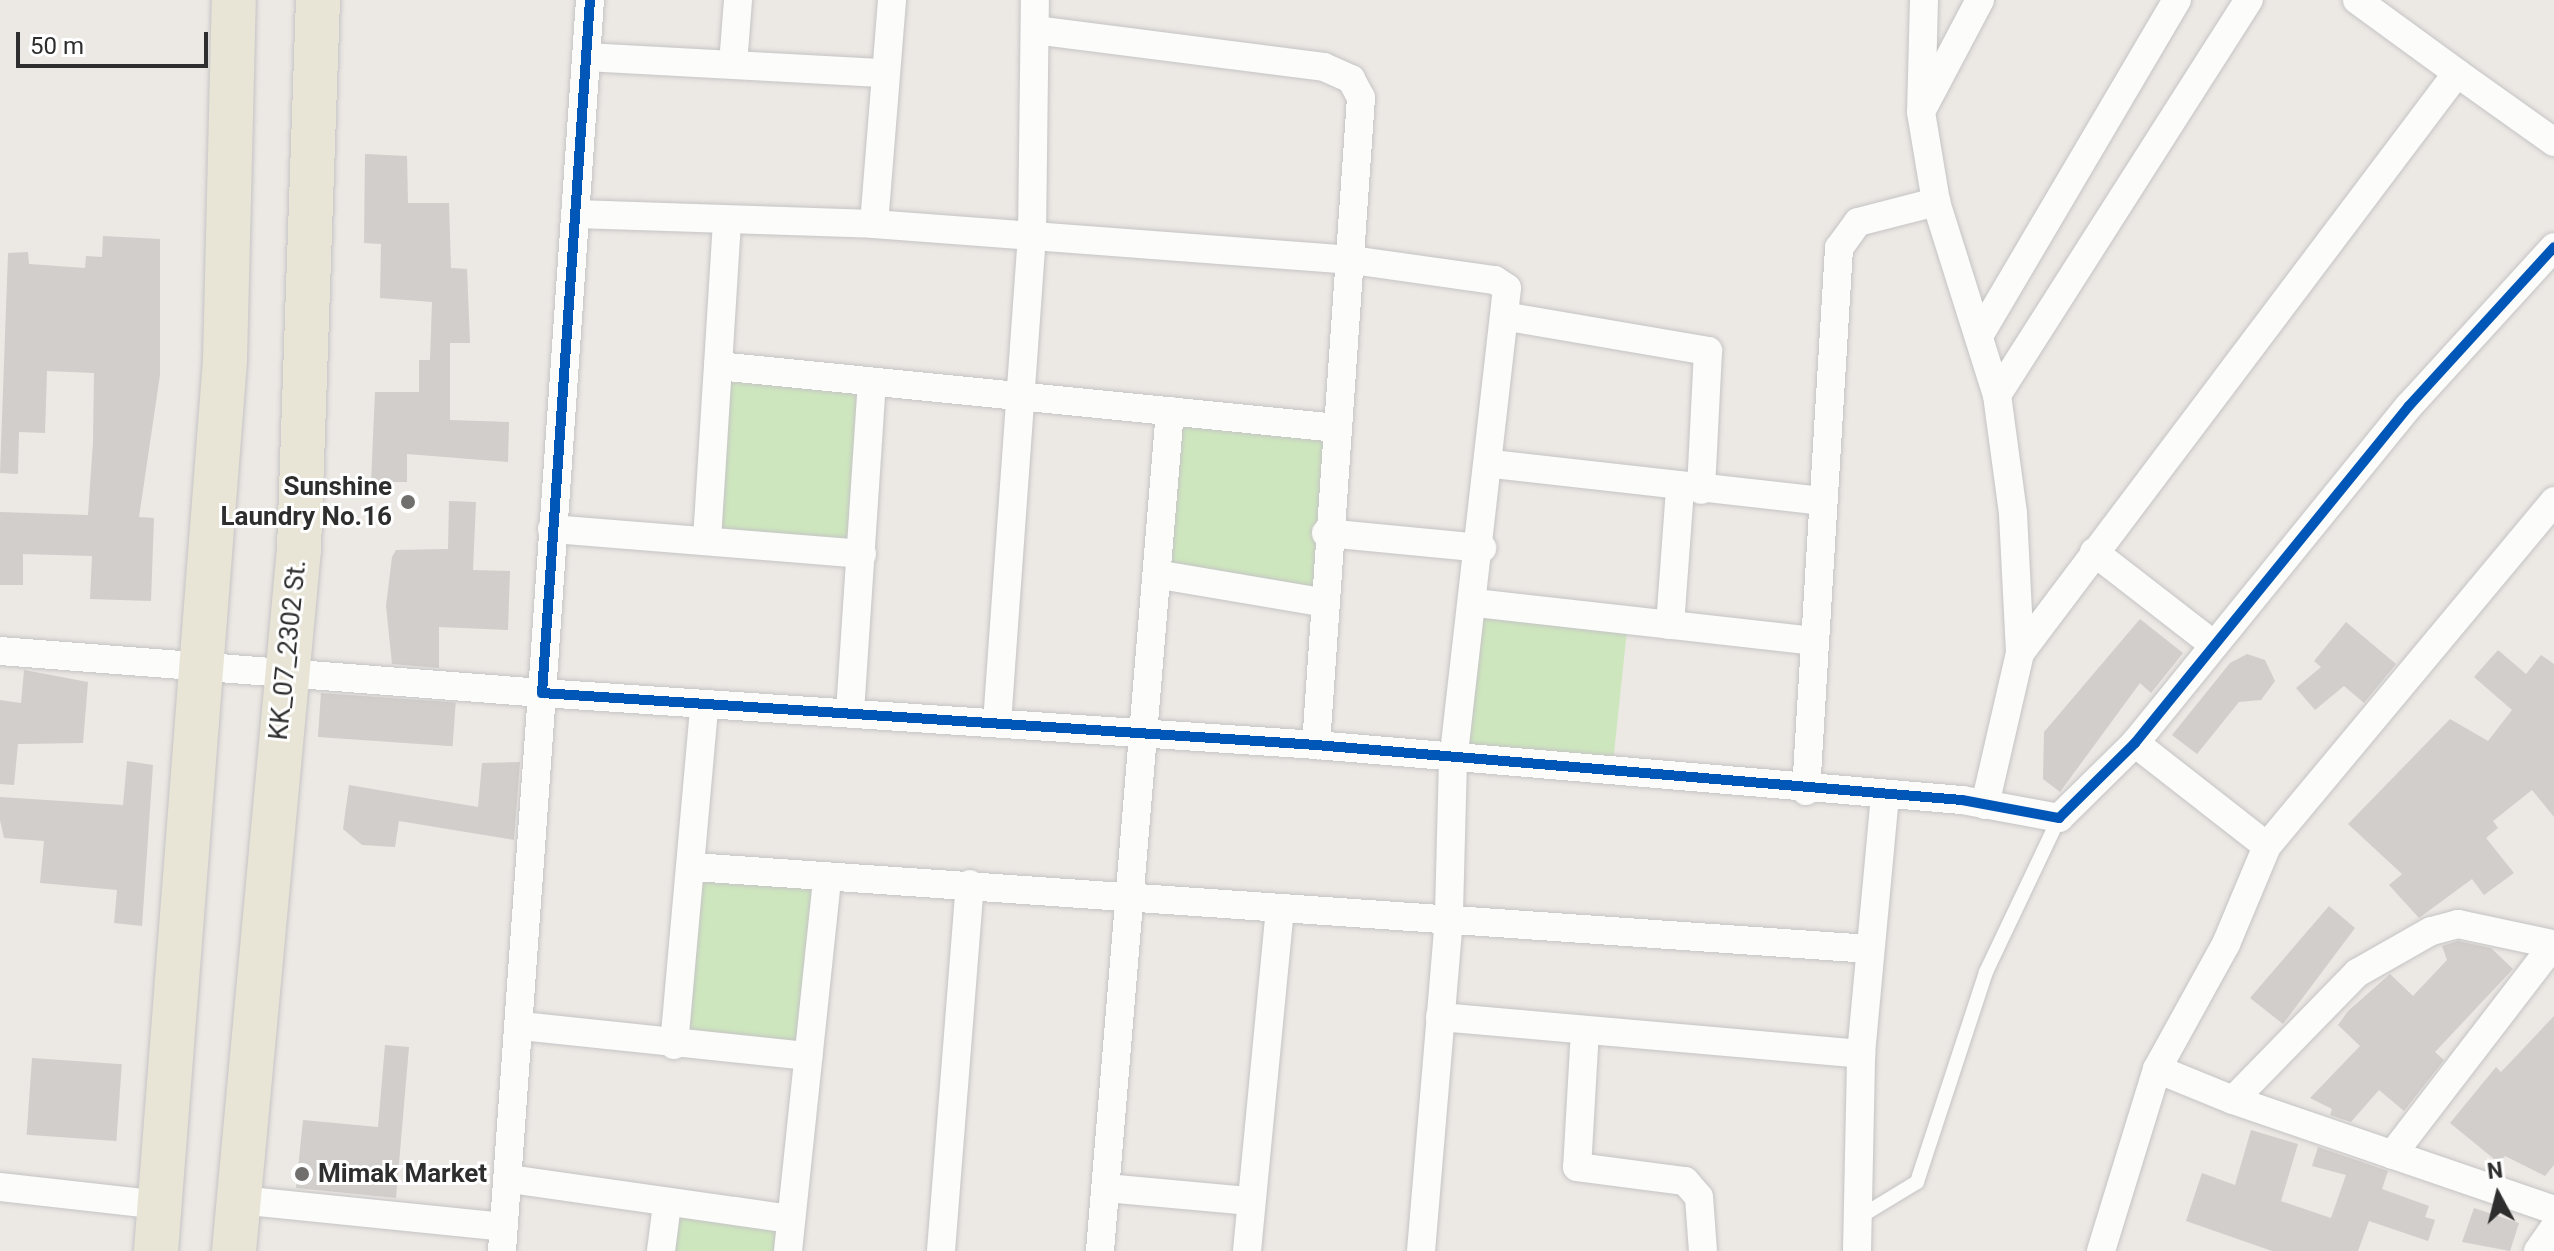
<!DOCTYPE html>
<style>
body{margin:0}
#map{position:relative;width:2554px;height:1251px;overflow:hidden;background:#ece8e4;font-family:Roboto,sans-serif}
div>[style]{position:absolute}
.green>*{inset:0;background:#cee6be;transform-origin:0 0}
.building>*{inset:0;background:#d1cecb;transform-origin:0 0}
.roads{filter:drop-shadow(0 0 2px #c5c4c5) drop-shadow(0 0 2px #c5c4c5)}
.service>*{height:14px;margin:-7px;padding:0 7px;transform-origin:7px;border-radius:7px;background:#fcfcfb}
.minor>*{height:28px;margin:-14px;padding:0 14px;transform-origin:14px;border-radius:14px;background:#fcfcfb}
.primary>*{height:44px;margin:-22px;padding:0 22px;transform-origin:22px;border-radius:22px;background:#e8e4d6}
.cycleway>*{height:10px;margin:-5px;padding:0 5px;transform-origin:5px;border-radius:5px;background:#0057b8}
.dots>*{width:22px;height:22px;translate:-50% -50%;box-sizing:border-box;border:4px solid #fff;border-radius:50%}
span{translate:-50% -50%;white-space:nowrap;text-align:center;line-height:1.15;-webkit-text-stroke:6px #fff;paint-order:stroke}
.poi-label{font-size:26px;color:#2e2e2e;font-weight:700}
.right{translate:-100% -50%;text-align:right}
.left{translate:0 -50%;text-align:left}
.street-label{font-size:26px;color:#2e2e2e}
.north{position:absolute;left:2458px;top:1155px;width:80px;height:80px;-webkit-text-stroke:6px #fff;paint-order:stroke;rotate:353deg;font-size:22px;font-weight:700;line-height:32px;text-align:center;color:#2e2e2e}
.north::after{content:'';display:block;margin:auto;width:28px;height:36px;background:#2e2e2e;clip-path:polygon(50% 0,100% 100%,50% 72%,0 100%)}
.scale{position:absolute;left:16px;top:32px;width:192px;height:36px;box-sizing:border-box;border:4px solid #2e2e2e;border-top:0;padding-left:10px;font-size:24px;line-height:28px;white-space:nowrap;color:#2e2e2e;-webkit-text-stroke:6px #fff;paint-order:stroke}
</style>
<div id="map">
<div class="green">
<div style="left:718px;top:366px;width:155px;height:174px;rotate:6deg"></div>
<div style="left:1170px;top:411px;width:168px;height:164px;rotate:6deg"></div>
<div style="left:1475px;top:603px;width:154px;height:159px;rotate:6deg"></div>
<div style="left:694px;top:867px;width:133px;height:179px;rotate:5deg"></div>
<div style="clip-path:polygon(667px 1204px,791px 1219px,788px 1251px,662px 1251px)"></div>
</div>
<div class="building">
<div style="clip-path:polygon(365px 154px,407px 156px,408px 203px,449px 203px,451px 268px,467px 269px,470px 343px,450px 343px,450px 420px,509px 422px,508px 462px,407px 454px,407px 482px,371px 482px,375px 392px,419px 392px,419px 360px,430px 360px,432px 302px,380px 298px,381px 244px,364px 243px)"></div>
<div style="clip-path:polygon(103px 236px,160px 239px,160px 375px,139px 517px,154px 518px,151px 601px,90px 599px,92px 556px,23px 554px,23px 585px,0 585px,0 512px,88px 515px,93px 442px,94px 373px,47px 371px,45px 433px,19px 432px,18px 474px,0 473px,8px 253px,28px 252px,29px 264px,85px 268px,86px 256px,102px 257px)"></div>
<div style="clip-path:polygon(449px 501px,476px 502px,473px 570px,510px 571px,508px 630px,439px 627px,439px 668px,392px 664px,386px 606px,392px 557px,396px 550px,448px 549px)"></div>
<div style="clip-path:polygon(2140px 619px,2183px 653px,2151px 693px,2140px 683px,2060px 792px,2043px 779px,2044px 732px)"></div>
<div style="clip-path:polygon(2346px 622px,2396px 664px,2364px 703px,2344px 686px,2315px 710px,2296px 688px,2321px 667px,2314px 661px)"></div>
<div style="clip-path:polygon(2498px 650px,2526px 674px,2541px 655px,2554px 664px,2554px 817px,2532px 790px,2493px 821px,2498px 828px,2486px 838px,2514px 873px,2484px 895px,2472px 879px,2419px 918px,2389px 885px,2402px 874px,2348px 824px,2450px 719px,2488px 741px,2512px 710px,2474px 677px)"></div>
<div style="clip-path:polygon(2247px 654px,2265px 660px,2275px 681px,2261px 700px,2239px 702px,2197px 754px,2172px 735px,2230px 663px)"></div>
<div style="clip-path:polygon(24px 670px,88px 682px,83px 743px,18px 744px,14px 785px,0 784px,0 700px,21px 703px)"></div>
<div style="left:321px;top:693px;width:135px;height:44px;rotate:4deg"></div>
<div style="clip-path:polygon(127px 761px,153px 765px,142px 926px,114px 923px,117px 890px,40px 883px,44px 841px,4px 838px,0 820px,0 797px,123px 805px)"></div>
<div style="clip-path:polygon(520px 762px,514px 840px,399px 821px,395px 847px,362px 845px,343px 829px,349px 785px,478px 807px,482px 763px)"></div>
<div style="clip-path:polygon(2329px 906px,2355px 928px,2283px 1024px,2250px 998px)"></div>
<div style="clip-path:polygon(2458px 941px,2491px 948px,2513px 969px,2435px 1052px,2444px 1060px,2404px 1111px,2379px 1090px,2351px 1122px,2330px 1115px,2332px 1109px,2310px 1098px,2360px 1046px,2338px 1025px,2348px 1011px,2390px 974px,2413px 996px,2447px 960px,2442px 946px)"></div>
<div style="clip-path:polygon(2554px 1016px,2554px 1165px,2545px 1176px,2505px 1156px,2499px 1163px,2450px 1123px,2496px 1067px,2501px 1072px)"></div>
<div style="clip-path:polygon(385px 1045px,409px 1047px,396px 1198px,296px 1188px,303px 1120px,378px 1127px)"></div>
<div style="left:32px;top:1058px;width:90px;height:77px;rotate:4deg"></div>
<div style="clip-path:polygon(2251px 1130px,2298px 1144px,2281px 1201px,2331px 1218px,2346px 1175px,2312px 1166px,2318px 1147px,2388px 1171px,2382px 1189px,2429px 1206px,2425px 1217px,2435px 1220px,2428px 1241px,2369px 1221px,2358px 1251px,2272px 1251px,2186px 1221px,2202px 1173px,2235px 1185px)"></div>
<div style="clip-path:polygon(2474px 1208px,2519px 1223px,2510px 1251px,2462px 1242px)"></div>
</div>
<div class="roads">
<div class="service">
<div style="left:1858px;top:1218px;width:69px;rotate:-31.4deg"></div>
<div style="left:1917px;top:1182px;width:221px;rotate:-71.8deg"></div>
<div style="left:1986px;top:972px;width:170px;rotate:-64.6deg"></div>
</div>
<div class="minor">
<div style="left:590px;top:0;width:695px;rotate:93.96deg"></div>
<div style="left:542px;top:693px;width:776px;rotate:3.84deg"></div>
<div style="left:1316px;top:745px;width:648px;rotate:4.87deg"></div>
<div style="left:1962px;top:800px;width:99px;rotate:10.5deg"></div>
<div style="left:2059px;top:818px;width:107px;rotate:-44.6deg"></div>
<div style="left:2135px;top:743px;width:434px;rotate:-50.9deg"></div>
<div style="left:2409px;top:406px;width:215px;rotate:-47.6deg"></div>
<div style="left:1924px;top:0;width:112px;rotate:91.5deg"></div>
<div style="left:1921px;top:112px;width:91px;rotate:80.5deg"></div>
<div style="left:1936px;top:202px;width:202px;rotate:72.5deg"></div>
<div style="left:1997px;top:395px;width:120px;rotate:82.3deg"></div>
<div style="left:2013px;top:514px;width:139px;rotate:87.1deg"></div>
<div style="left:2020px;top:653px;width:156px;rotate:103deg"></div>
<div style="left:2357px;top:0;width:124px;rotate:36.1deg"></div>
<div style="left:1035px;top:30px;width:291px;rotate:7.3deg"></div>
<div style="left:1324px;top:67px;width:30px;rotate:24deg"></div>
<div style="left:1351px;top:79px;width:21px;rotate:62deg"></div>
<div style="left:1361px;top:98px;width:649px;rotate:93.98deg"></div>
<div style="left:586px;top:57px;width:299px;rotate:3.1deg"></div>
<div style="left:733px;top:64px;width:64px;rotate:-85.5deg"></div>
<div style="left:1924px;top:106px;width:120px;rotate:-62.2deg"></div>
<div style="left:575px;top:214px;width:299px;rotate:1.9deg"></div>
<div style="left:874px;top:224px;width:479px;rotate:4.3deg"></div>
<div style="left:1352px;top:260px;width:144px;rotate:8deg"></div>
<div style="left:1495px;top:280px;width:14px;rotate:34deg"></div>
<div style="left:1507px;top:288px;width:475px;rotate:96.5deg"></div>
<div style="left:1453px;top:760px;width:158px;rotate:91.5deg"></div>
<div style="left:1449px;top:918px;width:334px;rotate:94.8deg"></div>
<div style="left:874px;top:224px;width:225px;rotate:-85.4deg"></div>
<div style="left:1509px;top:317px;width:202px;rotate:9.7deg"></div>
<div style="left:1708px;top:351px;width:139px;rotate:92.9deg"></div>
<div style="left:1979px;top:336px;width:390px;rotate:-59.5deg"></div>
<div style="left:718px;top:366px;width:622px;rotate:5.72deg"></div>
<div style="left:1997px;top:395px;width:469px;rotate:-57.5deg"></div>
<div style="left:1492px;top:464px;width:331px;rotate:6.4deg"></div>
<div style="left:552px;top:529px;width:311px;rotate:4.6deg"></div>
<div style="left:1326px;top:533px;width:157px;rotate:5.5deg"></div>
<div style="left:707px;top:540px;width:319px;rotate:-86.4deg"></div>
<div style="left:2094px;top:552px;width:152px;rotate:37.8deg"></div>
<div style="left:1161px;top:575px;width:162px;rotate:9.6deg"></div>
<div style="left:1475px;top:603px;width:340px;rotate:6.4deg"></div>
<div style="left:1670px;top:625px;width:136px;rotate:-85.8deg"></div>
<div style="left:0;top:651px;width:544px;rotate:4.43deg"></div>
<div style="left:542px;top:693px;width:559px;rotate:94.1deg"></div>
<div style="left:2020px;top:653px;width:726px;rotate:-53deg"></div>
<div style="left:2457px;top:73px;width:119px;rotate:35.4deg"></div>
<div style="left:850px;top:712px;width:330px;rotate:-86.2deg"></div>
<div style="left:997px;top:723px;width:487px;rotate:-85.9deg"></div>
<div style="left:1032px;top:237px;width:237px;rotate:-89.3deg"></div>
<div style="left:2135px;top:743px;width:167px;rotate:38deg"></div>
<div style="left:1806px;top:791px;width:544px;rotate:-86.52deg"></div>
<div style="left:1839px;top:248px;width:32px;rotate:-54deg"></div>
<div style="left:1858px;top:222px;width:81px;rotate:-14.4deg"></div>
<div style="left:694px;top:867px;width:1179px;rotate:3.99deg"></div>
<div style="left:2552px;top:944px;width:96px;rotate:-168deg"></div>
<div style="left:2458px;top:924px;width:28px;rotate:165deg"></div>
<div style="left:2431px;top:931px;width:85px;rotate:150.4deg"></div>
<div style="left:2357px;top:973px;width:177px;rotate:134.3deg"></div>
<div style="left:2233px;top:1100px;width:339px;rotate:18.9deg"></div>
<div style="left:1440px;top:1017px;width:423px;rotate:5deg"></div>
<div style="left:521px;top:1026px;width:289px;rotate:6deg"></div>
<div style="left:1585px;top:1030px;width:137px;rotate:93.3deg"></div>
<div style="left:1577px;top:1167px;width:109px;rotate:7.4deg"></div>
<div style="left:1685px;top:1181px;width:21px;rotate:49deg"></div>
<div style="left:1699px;top:1197px;width:54px;rotate:85.8deg"></div>
<div style="left:674px;top:1045px;width:340px;rotate:-84.9deg"></div>
<div style="left:2157px;top:1069px;width:82px;rotate:22.2deg"></div>
<div style="left:2392px;top:1155px;width:266px;rotate:-52.5deg"></div>
<div style="left:510px;top:1179px;width:284px;rotate:8.1deg"></div>
<div style="left:0;top:1187px;width:161px;rotate:6.4deg"></div>
<div style="left:1106px;top:1188px;width:145px;rotate:5.2deg"></div>
<div style="left:239px;top:1200px;width:266px;rotate:5.8deg"></div>
<div style="left:661px;top:1251px;width:47px;rotate:-82.7deg"></div>
<div style="left:788px;top:1251px;width:375px;rotate:-84deg"></div>
<div style="left:941px;top:1251px;width:368px;rotate:-85.5deg"></div>
<div style="left:1100px;top:1251px;width:843px;rotate:-85.24deg"></div>
<div style="left:1247px;top:1251px;width:344px;rotate:-84.5deg"></div>
<div style="left:1857px;top:1251px;width:197px;rotate:-88.8deg"></div>
<div style="left:1861px;top:1054px;width:258px;rotate:-84.7deg"></div>
<div style="left:2101px;top:1251px;width:190px;rotate:-72.9deg"></div>
<div style="left:2157px;top:1069px;width:143px;rotate:-61.1deg"></div>
<div style="left:2226px;top:944px;width:106px;rotate:-67.3deg"></div>
<div style="left:2267px;top:846px;width:449px;rotate:-50.2deg"></div>
<div style="left:2538px;top:1251px;width:28px;rotate:-55deg"></div>
</div>
<div class="primary">
<div style="left:156px;top:1251px;width:894px;rotate:-85.57deg"></div>
<div style="left:225px;top:360px;width:360px;rotate:-88.6deg"></div>
<div style="left:234px;top:1251px;width:705px;rotate:-84.71deg"></div>
<div style="left:299px;top:549px;width:549px;rotate:-88.02deg"></div>
</div>
</div>
<div class="cycleway">
<div style="left:590px;top:0;width:695px;rotate:93.96deg"></div>
<div style="left:542px;top:693px;width:776px;rotate:3.84deg"></div>
<div style="left:1316px;top:745px;width:648px;rotate:4.87deg"></div>
<div style="left:1962px;top:800px;width:99px;rotate:10.5deg"></div>
<div style="left:2059px;top:818px;width:107px;rotate:-44.6deg"></div>
<div style="left:2135px;top:743px;width:434px;rotate:-50.9deg"></div>
<div style="left:2409px;top:406px;width:215px;rotate:-47.6deg"></div>
</div>
<div class="dots">
<div style="left:408px;top:502px;background:#706f6e"></div>
<div style="left:302px;top:1174px;background:#706f6e"></div>
</div>
<div class="poi-label">
<span class="right" style="left:392px;top:502px">Sunshine<br>Laundry No.16</span>
<span class="left" style="left:318px;top:1174px">Mimak Market</span>
</div>
<div class="street-label">
<span style="left:288px;top:650px;rotate:-84deg">KK_07_2302 St.</span>
</div>
<div class="north">N</div>
<div class="scale">50 m</div>
</div>
